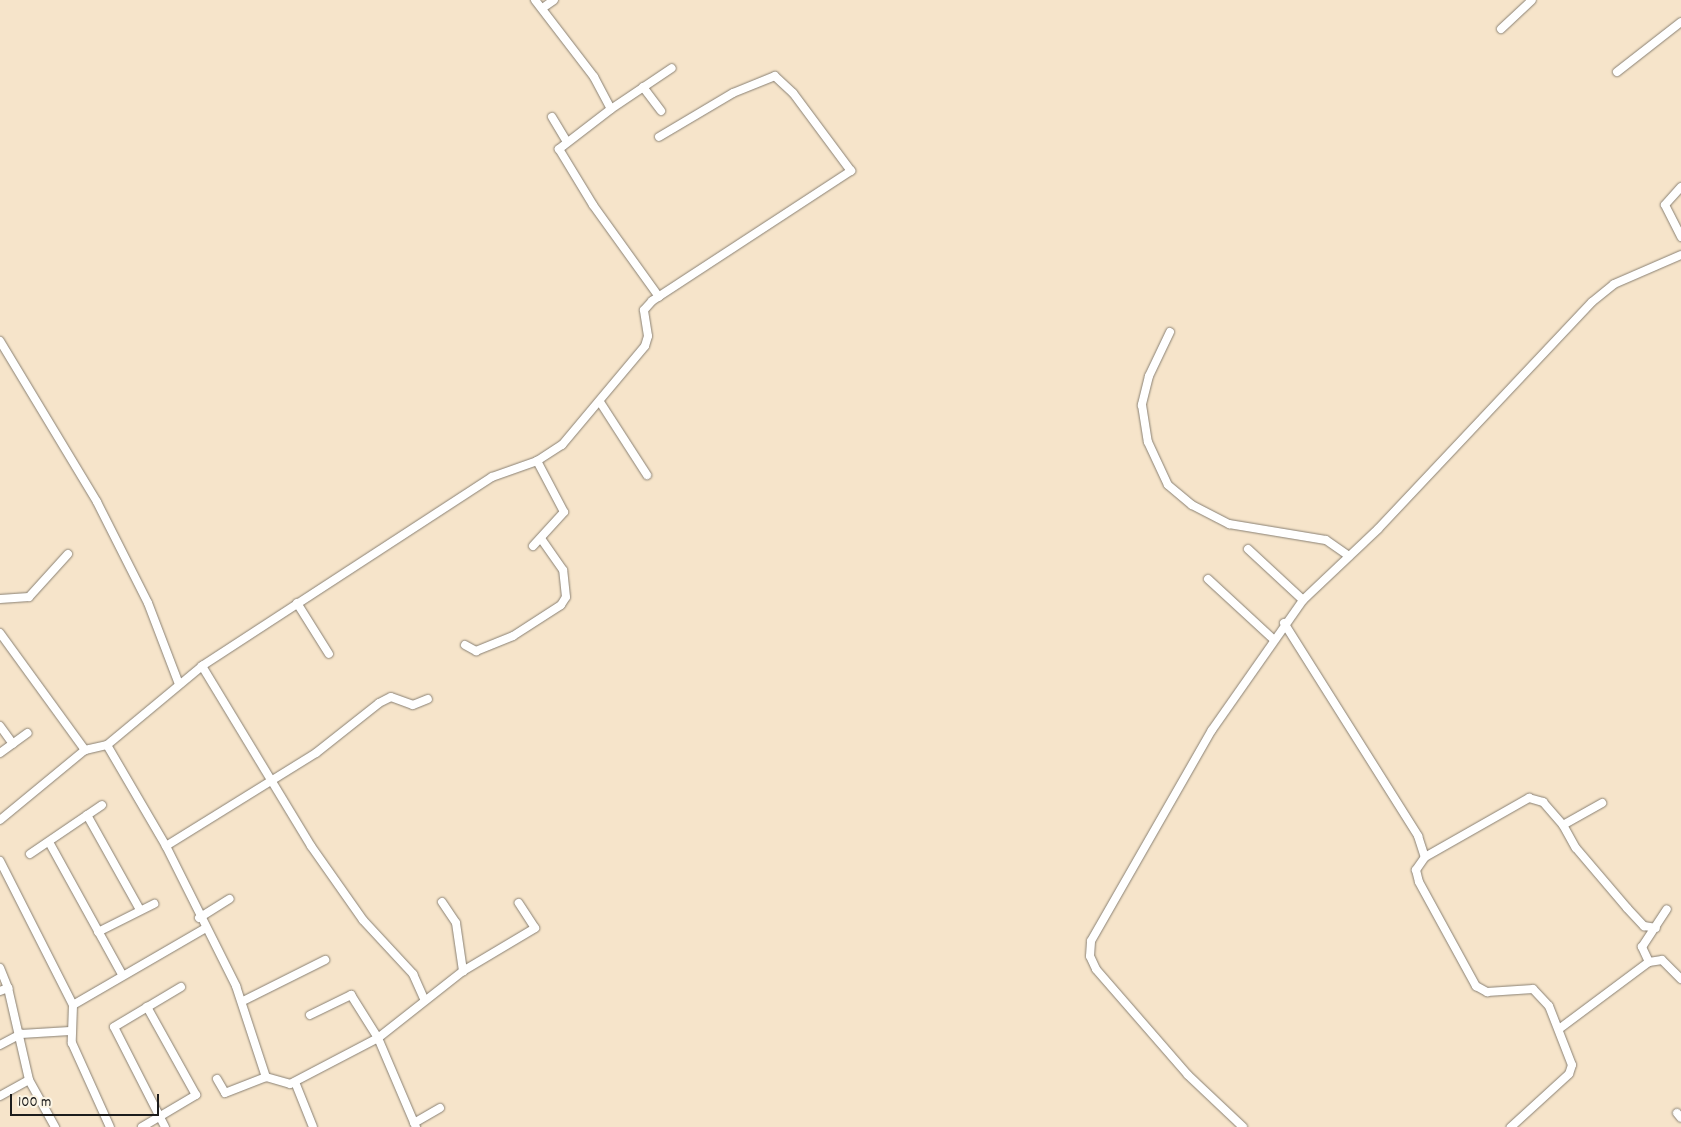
<!DOCTYPE html>
<style>
body{margin:0}
#map{position:relative;width:1681px;height:1127px;overflow:hidden;background:#f6e4ca;font-family:Dekko,sans-serif}
div>[style]{position:absolute}
.roads{filter:drop-shadow(0 0 1px #898073) drop-shadow(0 0 1px #898073)}
.street>*{height:8px;margin:-4px;padding:0 4px;transform-origin:4px;border-radius:4px;background:#fff}
span{translate:-50% -50%;white-space:nowrap;text-align:center;line-height:1.15;-webkit-text-stroke:4px #fcf5e5;paint-order:stroke}
.scale{position:absolute;left:10px;top:1094px;width:149px;height:22px;box-sizing:border-box;border:2px solid #1c1c1c;border-top:0;padding-left:6px;font-size:15px;line-height:18px;white-space:nowrap;color:#1c1c1c;-webkit-text-stroke:4px #fcf5e5;paint-order:stroke}
</style>
<div id="map">
<div class="roads">
<div class="street">
<div style="left:535px;top:0;width:97px;rotate:52.5deg"></div>
<div style="left:594px;top:77px;width:36px;rotate:62deg"></div>
<div style="left:611px;top:109px;width:66px;rotate:142.4deg"></div>
<div style="left:559px;top:149px;width:66px;rotate:58.7deg"></div>
<div style="left:593px;top:205px;width:113px;rotate:54.3deg"></div>
<div style="left:544px;top:7px;width:12px;rotate:-35deg"></div>
<div style="left:1501px;top:29px;width:42px;rotate:-43.1deg"></div>
<div style="left:1617px;top:72px;width:81px;rotate:-38deg"></div>
<div style="left:643px;top:87px;width:30px;rotate:53deg"></div>
<div style="left:611px;top:109px;width:73px;rotate:-33.9deg"></div>
<div style="left:552px;top:117px;width:27px;rotate:59deg"></div>
<div style="left:1681px;top:187px;width:24px;rotate:132deg"></div>
<div style="left:1665px;top:205px;width:36px;rotate:63deg"></div>
<div style="left:1170px;top:332px;width:49px;rotate:115.5deg"></div>
<div style="left:1149px;top:376px;width:30px;rotate:104deg"></div>
<div style="left:1142px;top:405px;width:37px;rotate:81deg"></div>
<div style="left:1148px;top:442px;width:47px;rotate:65.1deg"></div>
<div style="left:1168px;top:485px;width:31px;rotate:40deg"></div>
<div style="left:1192px;top:505px;width:42px;rotate:27.2deg"></div>
<div style="left:1229px;top:524px;width:98px;rotate:9.4deg"></div>
<div style="left:1326px;top:540px;width:28px;rotate:35deg"></div>
<div style="left:0;top:341px;width:188px;rotate:58.9deg"></div>
<div style="left:97px;top:502px;width:113px;rotate:63.2deg"></div>
<div style="left:148px;top:603px;width:87px;rotate:69.1deg"></div>
<div style="left:600px;top:402px;width:87px;rotate:57.2deg"></div>
<div style="left:533px;top:546px;width:46px;rotate:-47.6deg"></div>
<div style="left:564px;top:512px;width:58px;rotate:-117.9deg"></div>
<div style="left:1248px;top:549px;width:75px;rotate:42.8deg"></div>
<div style="left:1208px;top:579px;width:88px;rotate:42.7deg"></div>
<div style="left:0;top:599px;width:29px;rotate:-4deg"></div>
<div style="left:29px;top:597px;width:58px;rotate:-47.8deg"></div>
<div style="left:297px;top:603px;width:60px;rotate:57.9deg"></div>
<div style="left:1284px;top:623px;width:252px;rotate:57.8deg"></div>
<div style="left:1418px;top:836px;width:22px;rotate:72deg"></div>
<div style="left:1425px;top:857px;width:16px;rotate:125deg"></div>
<div style="left:1416px;top:870px;width:12px;rotate:76deg"></div>
<div style="left:1419px;top:882px;width:119px;rotate:61.3deg"></div>
<div style="left:1476px;top:986px;width:13px;rotate:29deg"></div>
<div style="left:1487px;top:992px;width:46px;rotate:-3.7deg"></div>
<div style="left:1533px;top:989px;width:23px;rotate:47deg"></div>
<div style="left:1549px;top:1006px;width:63px;rotate:68.7deg"></div>
<div style="left:1572px;top:1065px;width:9px;rotate:108deg"></div>
<div style="left:1569px;top:1074px;width:79px;rotate:137.6deg"></div>
<div style="left:0;top:633px;width:145px;rotate:54deg"></div>
<div style="left:465px;top:645px;width:13px;rotate:29deg"></div>
<div style="left:476px;top:651px;width:40px;rotate:-22deg"></div>
<div style="left:513px;top:636px;width:57px;rotate:-32.9deg"></div>
<div style="left:561px;top:605px;width:9px;rotate:-58deg"></div>
<div style="left:566px;top:597px;width:27px;rotate:-96deg"></div>
<div style="left:563px;top:570px;width:38px;rotate:-125deg"></div>
<div style="left:202px;top:666px;width:210px;rotate:58.8deg"></div>
<div style="left:311px;top:846px;width:90px;rotate:54.9deg"></div>
<div style="left:363px;top:920px;width:74px;rotate:47.2deg"></div>
<div style="left:413px;top:974px;width:27px;rotate:66deg"></div>
<div style="left:0;top:726px;width:22px;rotate:54deg"></div>
<div style="left:107px;top:745px;width:117px;rotate:59.7deg"></div>
<div style="left:166px;top:846px;width:157px;rotate:63.4deg"></div>
<div style="left:236px;top:986px;width:96px;rotate:71.8deg"></div>
<div style="left:266px;top:1077px;width:25px;rotate:16deg"></div>
<div style="left:290px;top:1084px;width:99px;rotate:-27.6deg"></div>
<div style="left:378px;top:1038px;width:97px;rotate:66.9deg"></div>
<div style="left:0;top:753px;width:34px;rotate:-36deg"></div>
<div style="left:87px;top:815px;width:107px;rotate:60.8deg"></div>
<div style="left:0;top:820px;width:110px;rotate:-39.5deg"></div>
<div style="left:85px;top:750px;width:23px;rotate:-13deg"></div>
<div style="left:107px;top:745px;width:124px;rotate:-39.7deg"></div>
<div style="left:202px;top:666px;width:346px;rotate:-33.1deg"></div>
<div style="left:492px;top:477px;width:48px;rotate:-19.6deg"></div>
<div style="left:537px;top:461px;width:30px;rotate:-33deg"></div>
<div style="left:562px;top:445px;width:129px;rotate:-50deg"></div>
<div style="left:645px;top:346px;width:10px;rotate:-73deg"></div>
<div style="left:648px;top:336px;width:26px;rotate:-99deg"></div>
<div style="left:644px;top:310px;width:12px;rotate:-48deg"></div>
<div style="left:652px;top:301px;width:238px;rotate:-33.2deg"></div>
<div style="left:851px;top:171px;width:97px;rotate:-126.6deg"></div>
<div style="left:793px;top:93px;width:25px;rotate:-137deg"></div>
<div style="left:775px;top:76px;width:45px;rotate:158deg"></div>
<div style="left:733px;top:93px;width:86px;rotate:149.3deg"></div>
<div style="left:1563px;top:825px;width:26px;rotate:61deg"></div>
<div style="left:1576px;top:848px;width:79px;rotate:49.6deg"></div>
<div style="left:1627px;top:908px;width:25px;rotate:47deg"></div>
<div style="left:1644px;top:926px;width:12px;rotate:9deg"></div>
<div style="left:49px;top:842px;width:151px;rotate:61.1deg"></div>
<div style="left:166px;top:846px;width:176px;rotate:-31.8deg"></div>
<div style="left:316px;top:753px;width:80px;rotate:-38.4deg"></div>
<div style="left:379px;top:703px;width:13px;rotate:-27deg"></div>
<div style="left:391px;top:697px;width:23px;rotate:20deg"></div>
<div style="left:413px;top:705px;width:16px;rotate:-22deg"></div>
<div style="left:30px;top:854px;width:87px;rotate:-34.2deg"></div>
<div style="left:1425px;top:857px;width:120px;rotate:-29.6deg"></div>
<div style="left:1529px;top:798px;width:15px;rotate:16deg"></div>
<div style="left:1543px;top:802px;width:30px;rotate:49deg"></div>
<div style="left:1563px;top:825px;width:45px;rotate:-29.4deg"></div>
<div style="left:0;top:861px;width:161px;rotate:63.1deg"></div>
<div style="left:73px;top:1005px;width:38px;rotate:92deg"></div>
<div style="left:72px;top:1043px;width:92px;rotate:65.7deg"></div>
<div style="left:442px;top:902px;width:25px;rotate:56deg"></div>
<div style="left:456px;top:923px;width:49px;rotate:81.7deg"></div>
<div style="left:199px;top:918px;width:36px;rotate:-32deg"></div>
<div style="left:98px;top:932px;width:63px;rotate:-26.6deg"></div>
<div style="left:1649px;top:962px;width:17px;rotate:-115deg"></div>
<div style="left:1642px;top:947px;width:45px;rotate:-56.7deg"></div>
<div style="left:0;top:968px;width:22px;rotate:68deg"></div>
<div style="left:0;top:991px;width:9px;rotate:-21deg"></div>
<div style="left:8px;top:988px;width:94px;rotate:77.1deg"></div>
<div style="left:29px;top:1080px;width:54px;rotate:61deg"></div>
<div style="left:243px;top:1001px;width:92px;rotate:-26.6deg"></div>
<div style="left:73px;top:1005px;width:151px;rotate:-30.1deg"></div>
<div style="left:310px;top:1015px;width:46px;rotate:-26deg"></div>
<div style="left:351px;top:995px;width:51px;rotate:57.9deg"></div>
<div style="left:378px;top:1038px;width:108px;rotate:-38.2deg"></div>
<div style="left:463px;top:971px;width:84px;rotate:-30.8deg"></div>
<div style="left:535px;top:928px;width:30px;rotate:-123deg"></div>
<div style="left:1559px;top:1029px;width:112px;rotate:-36.7deg"></div>
<div style="left:1649px;top:962px;width:13px;rotate:-9deg"></div>
<div style="left:1662px;top:960px;width:27px;rotate:45deg"></div>
<div style="left:0;top:1045px;width:24px;rotate:-28deg"></div>
<div style="left:21px;top:1034px;width:49px;rotate:-3.5deg"></div>
<div style="left:217px;top:1079px;width:16px;rotate:60deg"></div>
<div style="left:225px;top:1093px;width:44px;rotate:-21.3deg"></div>
<div style="left:295px;top:1082px;width:48px;rotate:68.2deg"></div>
<div style="left:0;top:1096px;width:33px;rotate:-29deg"></div>
<div style="left:1677px;top:1113px;width:6px;rotate:51deg"></div>
<div style="left:414px;top:1123px;width:30px;rotate:-30deg"></div>
<div style="left:142px;top:1127px;width:63px;rotate:-30.7deg"></div>
<div style="left:196px;top:1095px;width:101px;rotate:-119.1deg"></div>
<div style="left:165px;top:1127px;width:112px;rotate:-117deg"></div>
<div style="left:114px;top:1027px;width:78px;rotate:-30.8deg"></div>
<div style="left:1243px;top:1127px;width:76px;rotate:-136.6deg"></div>
<div style="left:1188px;top:1075px;width:140px;rotate:-131deg"></div>
<div style="left:1096px;top:969px;width:14px;rotate:-115deg"></div>
<div style="left:1090px;top:956px;width:15px;rotate:-86deg"></div>
<div style="left:1091px;top:941px;width:243px;rotate:-60.2deg"></div>
<div style="left:1212px;top:730px;width:159px;rotate:-55deg"></div>
<div style="left:1303px;top:600px;width:103px;rotate:-43.4deg"></div>
<div style="left:1378px;top:529px;width:312px;rotate:-46.7deg"></div>
<div style="left:1592px;top:302px;width:28px;rotate:-39deg"></div>
<div style="left:1614px;top:284px;width:73px;rotate:-23.4deg"></div>
</div>
</div>
<div class="scale">100 m</div>
</div>
